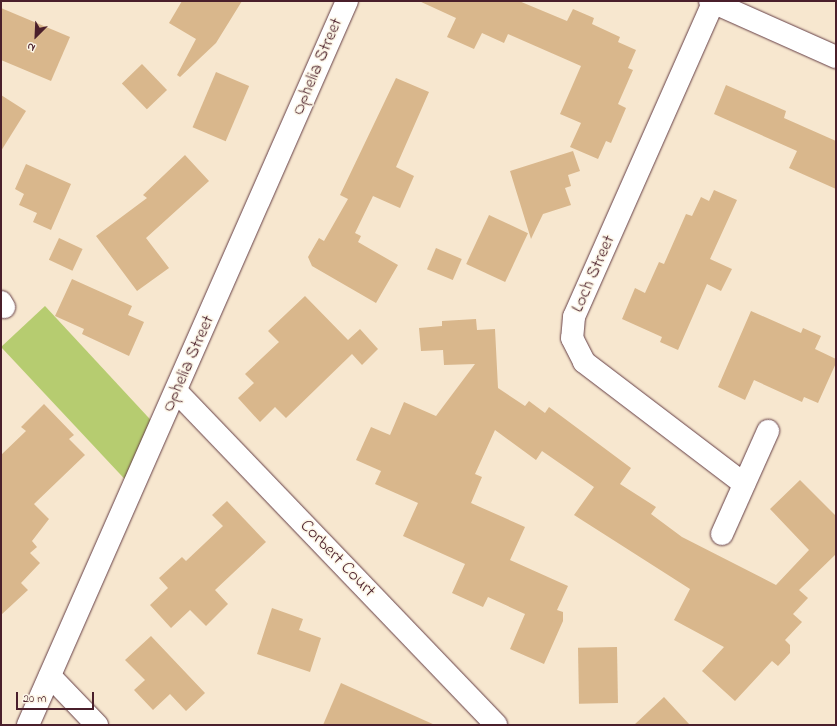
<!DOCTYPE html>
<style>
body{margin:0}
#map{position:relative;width:837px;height:726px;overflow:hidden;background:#f7e7cf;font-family:"Indie Flower",sans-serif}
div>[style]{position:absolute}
.green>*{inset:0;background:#b6cc70}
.building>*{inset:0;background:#d9b78c;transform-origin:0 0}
.roads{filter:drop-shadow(0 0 1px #643d44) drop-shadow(0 0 1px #643d44)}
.minor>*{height:22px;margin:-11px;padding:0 11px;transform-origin:11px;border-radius:11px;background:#fff}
span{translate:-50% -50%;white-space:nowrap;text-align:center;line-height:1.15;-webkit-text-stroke:3px #fcf5e5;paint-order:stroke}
.street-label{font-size:18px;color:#4a1f2b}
.frame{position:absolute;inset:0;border:2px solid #4a1f2b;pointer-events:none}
.north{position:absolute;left:16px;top:16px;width:40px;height:40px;-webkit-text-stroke:3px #fcf5e5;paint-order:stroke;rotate:204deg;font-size:11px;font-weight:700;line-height:16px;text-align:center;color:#4a1f2b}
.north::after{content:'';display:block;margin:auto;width:14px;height:18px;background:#4a1f2b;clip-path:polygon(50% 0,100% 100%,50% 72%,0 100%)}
.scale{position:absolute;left:16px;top:692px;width:78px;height:18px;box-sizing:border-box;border:2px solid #4a1f2b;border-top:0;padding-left:5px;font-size:12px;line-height:14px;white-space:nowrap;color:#4a1f2b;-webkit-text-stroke:3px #fcf5e5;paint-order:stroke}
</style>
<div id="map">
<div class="green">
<div style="clip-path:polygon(45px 306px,160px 430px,134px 489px,1px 347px)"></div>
</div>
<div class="building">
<div style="clip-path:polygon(182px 1px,242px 1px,216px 43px,180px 77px,177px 75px,196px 39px,169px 23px)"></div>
<div style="clip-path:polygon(419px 1px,519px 1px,567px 21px,573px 9px,594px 18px,592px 24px,620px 37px,618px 42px,636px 50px,628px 68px,633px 70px,618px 104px,626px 108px,611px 143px,606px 141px,598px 159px,570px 147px,581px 123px,560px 114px,581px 66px,508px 34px,504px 43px,482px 33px,474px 49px,447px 37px,456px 18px)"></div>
<div style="clip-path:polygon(1px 8px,70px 37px,51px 81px,1px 60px)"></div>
<div style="left:142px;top:64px;width:36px;height:28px;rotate:46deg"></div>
<div style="left:216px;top:72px;width:36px;height:60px;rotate:23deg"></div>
<div style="clip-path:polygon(396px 78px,429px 92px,396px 167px,414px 176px,400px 208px,373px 196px,355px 233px,361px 236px,358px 242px,398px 265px,376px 303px,312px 266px,308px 257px,319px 238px,324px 241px,348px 199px,340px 195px)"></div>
<div style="clip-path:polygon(726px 85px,786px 111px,784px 118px,836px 141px,836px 189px,789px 168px,797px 151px,714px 114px)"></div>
<div style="clip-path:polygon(1px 95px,26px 111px,1px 151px)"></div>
<div style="clip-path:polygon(573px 151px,580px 171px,568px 175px,571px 186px,565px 188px,571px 205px,543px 214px,531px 239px,510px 171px)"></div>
<div style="clip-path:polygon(185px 155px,209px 181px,146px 238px,169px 268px,137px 291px,96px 236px,147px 198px,143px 195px)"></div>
<div style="clip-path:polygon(26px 164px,71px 184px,51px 230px,33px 222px,37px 213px,19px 205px,24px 194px,15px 189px)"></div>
<div style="clip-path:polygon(714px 190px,737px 200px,710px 259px,732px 269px,721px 291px,707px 284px,678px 350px,660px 342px,662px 337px,622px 319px,635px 288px,645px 293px,659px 262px,664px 264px,686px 214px,692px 216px,701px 197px,709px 201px)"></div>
<div style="left:489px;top:215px;width:43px;height:54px;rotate:25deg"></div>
<div style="left:59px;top:238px;width:26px;height:24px;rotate:25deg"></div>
<div style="left:436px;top:248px;width:28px;height:23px;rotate:23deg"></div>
<div style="clip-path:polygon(72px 279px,132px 306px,128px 315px,144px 322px,129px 356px,82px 334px,84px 329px,55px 316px)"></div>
<div style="clip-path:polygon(305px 296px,348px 340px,360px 329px,378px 349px,362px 365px,352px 354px,286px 418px,275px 407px,260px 422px,238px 398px,254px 383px,245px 374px,279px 342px,268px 331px)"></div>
<div style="clip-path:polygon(751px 311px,801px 333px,803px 328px,821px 336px,815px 349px,836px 359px,836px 363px,818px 403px,804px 397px,802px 402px,754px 380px,745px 400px,718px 387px)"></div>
<div style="clip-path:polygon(476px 319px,477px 330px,495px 329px,498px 388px,525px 406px,529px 401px,545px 413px,549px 407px,631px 468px,620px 484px,656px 507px,651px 514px,682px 537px,776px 585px,809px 550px,770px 509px,800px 480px,836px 516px,836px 554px,799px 590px,808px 598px,793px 614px,802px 622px,785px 640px,790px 645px,790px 653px,778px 666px,772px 661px,735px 701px,702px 671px,724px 647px,674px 620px,690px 589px,574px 515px,594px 487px,542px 451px,536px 460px,495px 430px,475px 474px,482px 477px,471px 503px,525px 527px,510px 560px,568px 586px,557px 610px,563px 612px,563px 621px,544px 664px,510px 649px,525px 614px,488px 597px,483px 607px,452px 593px,465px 564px,403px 536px,418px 503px,375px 484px,381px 471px,356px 460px,371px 427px,390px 435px,404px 402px,436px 416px,475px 364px,444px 365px,443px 350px,421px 351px,419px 328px,442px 326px,442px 321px)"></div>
<div style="clip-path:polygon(44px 404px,74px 435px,69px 439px,85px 455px,34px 504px,49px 519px,32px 541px,37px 547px,30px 553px,40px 563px,21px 583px,28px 590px,1px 615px,1px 455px,26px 431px,21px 427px)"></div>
<div style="clip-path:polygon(227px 501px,266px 542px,215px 590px,228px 604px,206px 626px,190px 610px,171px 628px,150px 605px,168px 588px,159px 578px,182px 557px,186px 561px,223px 526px,212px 515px)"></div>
<div style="clip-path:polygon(272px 608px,303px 619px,299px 630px,321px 638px,310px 672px,257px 654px)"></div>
<div style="clip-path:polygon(151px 636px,205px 693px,186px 711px,170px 694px,153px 710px,134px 690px,145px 680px,125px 660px)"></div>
<div style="left:617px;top:647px;width:56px;height:39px;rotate:89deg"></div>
<div style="clip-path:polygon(341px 683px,435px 725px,323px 725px)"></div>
<div style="clip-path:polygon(664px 697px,690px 725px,634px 725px)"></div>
</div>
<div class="roads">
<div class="minor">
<div style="left:710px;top:1px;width:138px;rotate:24deg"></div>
<div style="left:713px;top:3px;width:343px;rotate:113.9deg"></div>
<div style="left:574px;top:317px;width:21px;rotate:95deg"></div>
<div style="left:572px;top:338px;width:27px;rotate:63deg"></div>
<div style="left:584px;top:362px;width:201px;rotate:37.3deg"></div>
<div style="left:1px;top:302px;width:6px;rotate:59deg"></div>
<div style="left:177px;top:392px;width:461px;rotate:46.2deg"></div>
<div style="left:722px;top:534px;width:113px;rotate:-65.9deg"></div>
<div style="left:50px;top:676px;width:68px;rotate:46.2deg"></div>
<div style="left:28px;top:725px;width:791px;rotate:-66.22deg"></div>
</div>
</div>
<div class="street-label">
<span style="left:318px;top:67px;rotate:-67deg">Ophelia Street</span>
<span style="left:594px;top:274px;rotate:-66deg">Loch Street</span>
<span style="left:189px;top:364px;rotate:-66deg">Ophelia Street</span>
<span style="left:337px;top:559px;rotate:46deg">Corbert Court</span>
</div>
<div class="frame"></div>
<div class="north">N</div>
<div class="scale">20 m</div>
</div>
